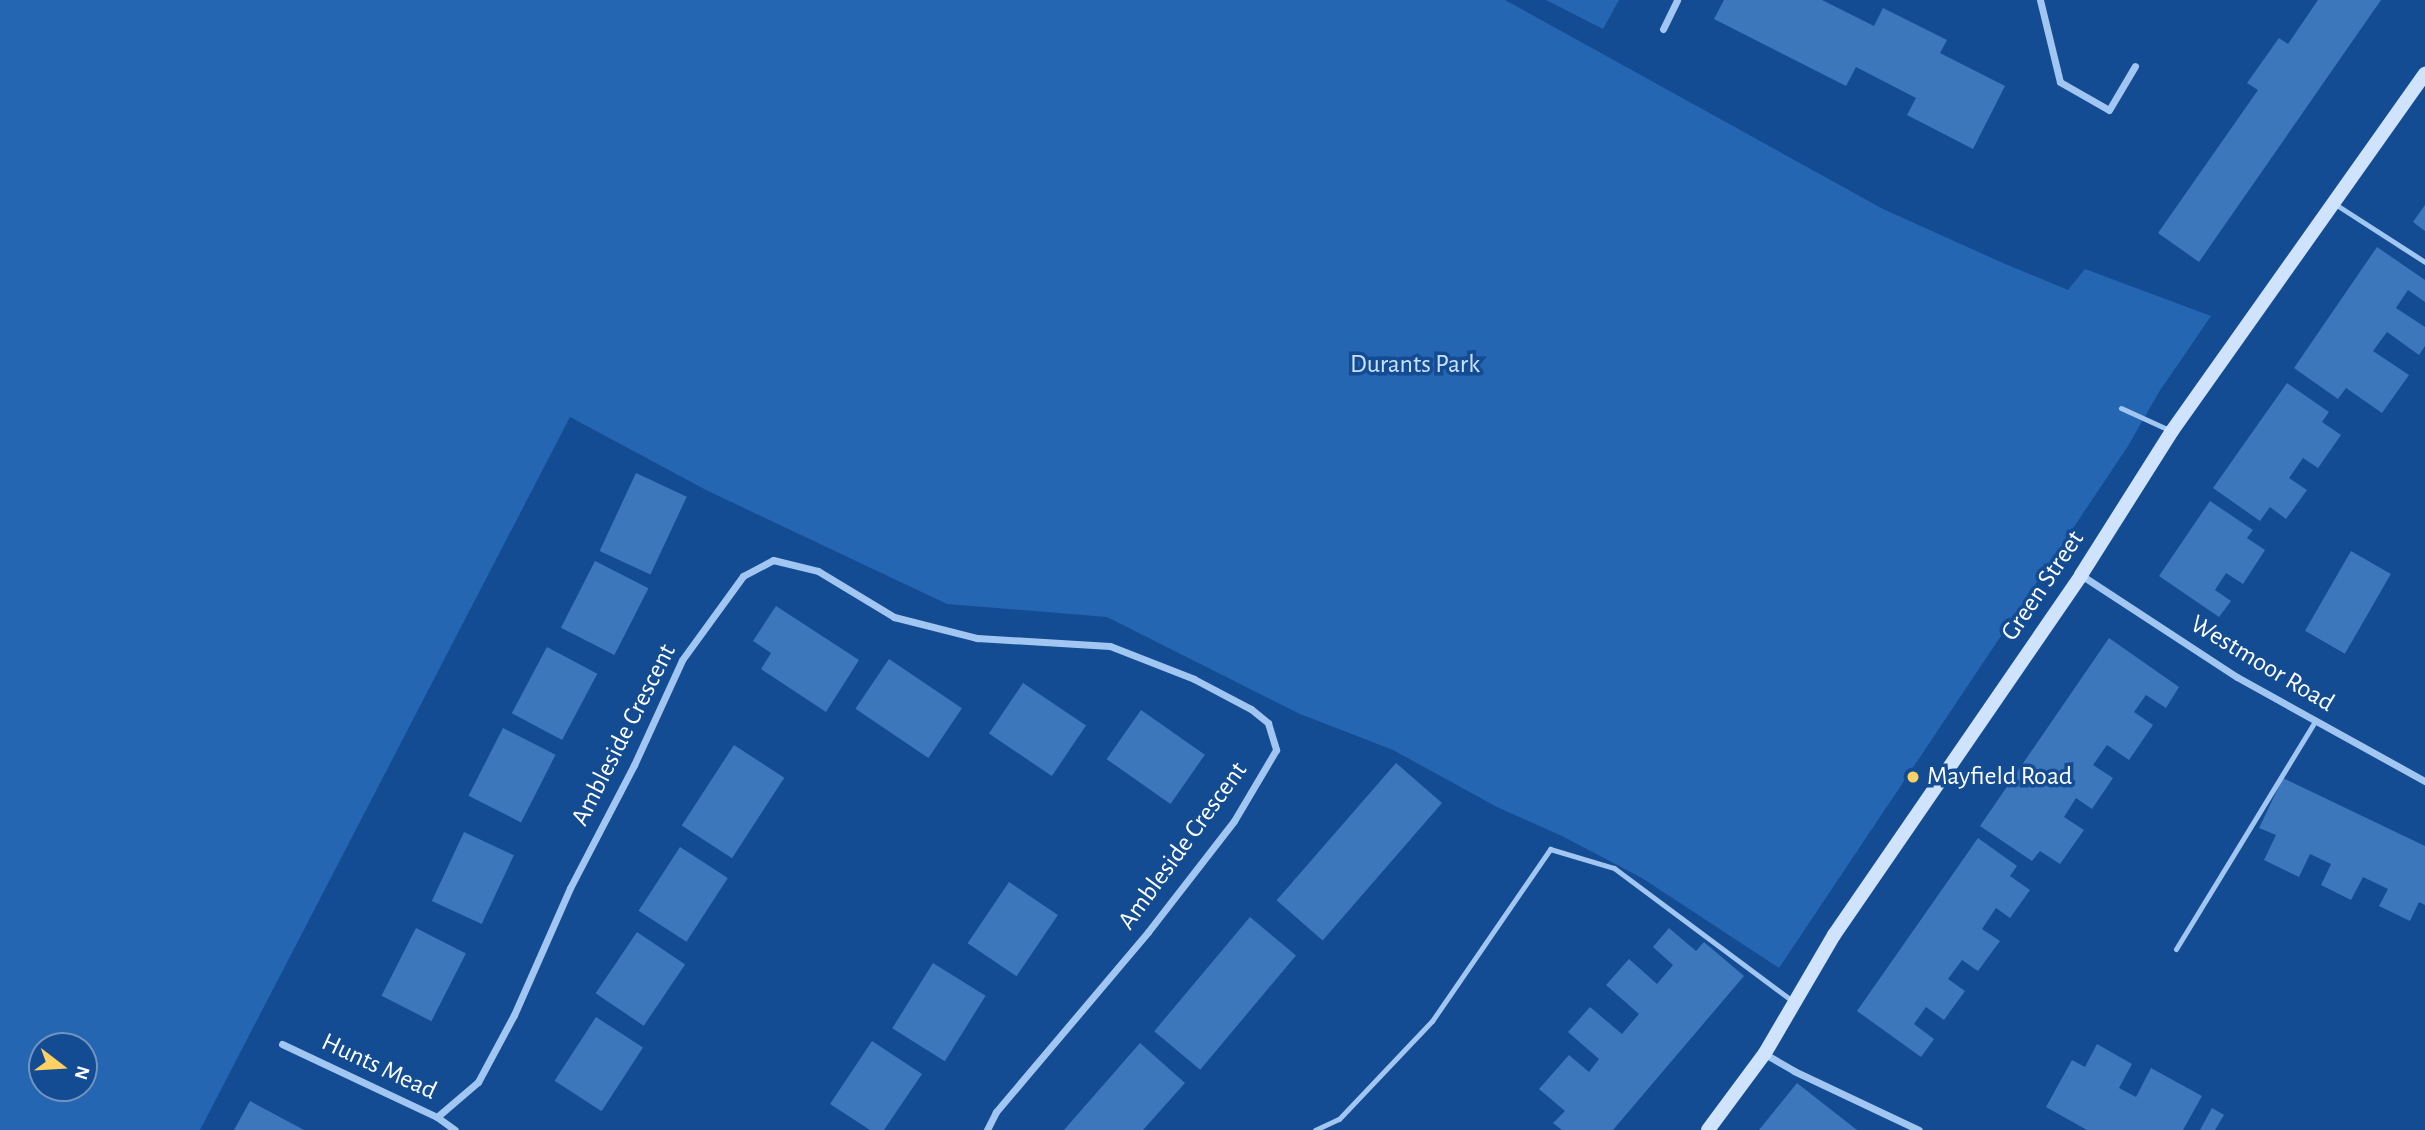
<!DOCTYPE html>
<style>
body{margin:0}
#map{position:relative;width:2425px;height:1130px;overflow:hidden;background:#134c92;font-family:"Alegreya Sans",sans-serif}
div>[style]{position:absolute}
.green>*{inset:0;background:#2566b2}
.building>*{inset:0;background:#3c76bb;transform-origin:0 0}
.lane>*{height:5px;margin:-2.5px;padding:0 2.5px;transform-origin:2.5px;border-radius:2.5px;background:#a1c6f2}
.street>*{height:7px;margin:-3.5px;padding:0 3.5px;transform-origin:3.5px;border-radius:3.5px;background:#a1c6f2}
.secondary>*{height:14px;margin:-7px;padding:0 7px;transform-origin:7px;border-radius:7px;background:#d0e3fc}
.dots>*{width:19px;height:19px;translate:-50% -50%;box-sizing:border-box;border:4px solid #134c92;border-radius:50%}
span{translate:-50% -50%;white-space:nowrap;text-align:center;line-height:1.15;-webkit-text-stroke:7px #134c92;paint-order:stroke}
.park-label{font-size:26px;color:#c8e1fc}
.street-label{font-size:26px;color:#fff}
.poi-label{font-size:26px;color:#fff}
.left{translate:0 -50%;text-align:left}
.north{position:absolute;left:28px;top:1032px;width:70px;height:70px;box-sizing:border-box;background:#134c92;border:2px solid #7194be;border-radius:50%;rotate:107deg;font-size:19px;font-weight:700;line-height:28px;text-align:center;color:#fff}
.north::after{content:'';display:block;margin:auto;width:24px;height:32px;background:#ffd062;clip-path:polygon(50% 0,100% 100%,50% 72%,0 100%)}
</style>
<div id="map">
<div class="green">
<div style="clip-path:polygon(evenodd,0 0,1505px 0,1883px 209px,2003px 263px,2068px 290px,2085px 269px,2211px 316px,2159px 392px,2128px 446px,1779px 968px,1642px 878px,1562px 836px,1497px 807px,1393px 750px,1300px 714px,1107px 617px,947px 604px,708px 491px,570px 417px,200px 1130px,0 1130px,0 0,42px 1046px,84px 1046px,84px 1088px,42px 1088px,42px 1046px)"></div>
<div style="clip-path:polygon(1546px 0,1619px 0,1603px 29px)"></div>
</div>
<div class="building">
<div style="clip-path:polygon(1724px 0,1822px 0,1874px 26px,1883px 8px,1947px 40px,1940px 53px,2005px 86px,1973px 149px,1907px 115px,1916px 98px,1856px 67px,1846px 86px,1714px 19px)"></div>
<div style="clip-path:polygon(2318px 0,2381px 0,2199px 262px,2158px 233px,2258px 90px,2247px 83px,2279px 38px,2288px 44px)"></div>
<div style="clip-path:polygon(2425px 205px,2425px 231px,2413px 222px)"></div>
<div style="clip-path:polygon(2377px 247px,2425px 280px,2425px 302px,2408px 290px,2396px 308px,2425px 327px,2425px 346px,2419px 355px,2387px 332px,2373px 351px,2409px 375px,2382px 413px,2346px 388px,2338px 399px,2294px 368px)"></div>
<div style="clip-path:polygon(2287px 383px,2329px 412px,2322px 422px,2341px 435px,2318px 468px,2303px 458px,2289px 478px,2307px 490px,2286px 519px,2270px 507px,2260px 521px,2213px 488px)"></div>
<div style="left:636px;top:473px;width:56px;height:86px;rotate:25deg"></div>
<div style="clip-path:polygon(2210px 501px,2253px 530px,2247px 538px,2265px 550px,2243px 584px,2226px 573px,2215px 590px,2231px 601px,2219px 617px,2159px 576px)"></div>
<div style="left:2351px;top:551px;width:46px;height:92px;rotate:30deg"></div>
<div style="left:595px;top:561px;width:60px;height:75px;rotate:27deg"></div>
<div style="clip-path:polygon(776px 606px,859px 660px,826px 712px,761px 669px,771px 653px,753px 641px)"></div>
<div style="clip-path:polygon(2109px 638px,2179px 687px,2166px 708px,2146px 695px,2134px 712px,2153px 725px,2129px 760px,2107px 745px,2093px 765px,2113px 778px,2092px 809px,2076px 798px,2064px 817px,2084px 830px,2060px 864px,2040px 851px,2032px 861px,1980px 826px)"></div>
<div style="left:547px;top:647px;width:57px;height:75px;rotate:28deg"></div>
<div style="left:889px;top:659px;width:88px;height:60px;rotate:34deg"></div>
<div style="left:1023px;top:683px;width:76px;height:61px;rotate:34deg"></div>
<div style="left:1141px;top:710px;width:78px;height:60px;rotate:35deg"></div>
<div style="left:503px;top:728px;width:59px;height:76px;rotate:27deg"></div>
<div style="left:734px;top:745px;width:60px;height:96px;rotate:33deg"></div>
<div style="left:1396px;top:763px;width:61px;height:182px;rotate:41deg"></div>
<div style="clip-path:polygon(2283px 778px,2425px 846px,2425px 905px,2419px 902px,2410px 921px,2379px 906px,2388px 889px,2363px 877px,2351px 900px,2321px 885px,2331px 864px,2310px 854px,2299px 877px,2264px 860px,2276px 835px,2259px 828px)"></div>
<div style="left:464px;top:832px;width:55px;height:76px;rotate:25deg"></div>
<div style="clip-path:polygon(1978px 838px,2017px 866px,2010px 876px,2030px 890px,2010px 918px,1996px 908px,1982px 929px,2000px 941px,1978px 971px,1962px 960px,1948px 979px,1965px 991px,1944px 1020px,1926px 1007px,1914px 1024px,1934px 1039px,1921px 1057px,1857px 1011px)"></div>
<div style="left:680px;top:847px;width:57px;height:76px;rotate:33deg"></div>
<div style="left:1009px;top:882px;width:59px;height:74px;rotate:34deg"></div>
<div style="left:1250px;top:917px;width:60px;height:149px;rotate:40deg"></div>
<div style="left:416px;top:928px;width:56px;height:76px;rotate:27deg"></div>
<div style="clip-path:polygon(1669px 928px,1696px 951px,1704px 942px,1744px 976px,1613px 1130px,1562px 1130px,1553px 1123px,1565px 1111px,1539px 1089px,1569px 1055px,1589px 1072px,1599px 1059px,1568px 1032px,1590px 1007px,1622px 1034px,1639px 1014px,1606px 985px,1629px 959px,1657px 984px,1673px 965px,1653px 947px)"></div>
<div style="left:637px;top:932px;width:58px;height:74px;rotate:34deg"></div>
<div style="left:933px;top:963px;width:62px;height:77px;rotate:32deg"></div>
<div style="left:596px;top:1017px;width:56px;height:76px;rotate:33deg"></div>
<div style="clip-path:polygon(872px 1041px,922px 1074px,884px 1130px,870px 1130px,830px 1104px)"></div>
<div style="clip-path:polygon(1140px 1043px,1185px 1083px,1143px 1130px,1064px 1130px)"></div>
<div style="clip-path:polygon(2097px 1044px,2132px 1064px,2119px 1088px,2136px 1097px,2151px 1068px,2202px 1096px,2183px 1130px,2087px 1130px,2046px 1107px,2072px 1060px,2085px 1067px)"></div>
<div style="clip-path:polygon(1797px 1083px,1857px 1130px,1759px 1130px)"></div>
<div style="clip-path:polygon(250px 1101px,304px 1130px,234px 1130px)"></div>
<div style="clip-path:polygon(2212px 1108px,2224px 1115px,2215px 1130px,2200px 1130px)"></div>
</div>
<div class="lane">
<div style="left:2335px;top:204px;width:107px;rotate:32.8deg"></div>
<div style="left:2121px;top:408px;width:53px;rotate:24.6deg"></div>
<div style="left:2176px;top:949px;width:267px;rotate:-58.6deg"></div>
<div style="left:1315px;top:1130px;width:26px;rotate:-25deg"></div>
<div style="left:1339px;top:1119px;width:135px;rotate:-46.5deg"></div>
<div style="left:1432px;top:1021px;width:209px;rotate:-55.5deg"></div>
<div style="left:1550px;top:849px;width:67px;rotate:16.5deg"></div>
<div style="left:1614px;top:868px;width:224px;rotate:36.7deg"></div>
</div>
<div class="street">
<div style="left:2040px;top:0;width:84px;rotate:76.3deg"></div>
<div style="left:2060px;top:82px;width:56px;rotate:29.7deg"></div>
<div style="left:2109px;top:110px;width:51px;rotate:-59.4deg"></div>
<div style="left:1663px;top:29px;width:32px;rotate:-64deg"></div>
<div style="left:2081px;top:575px;width:186px;rotate:33.2deg"></div>
<div style="left:2237px;top:677px;width:215px;rotate:29deg"></div>
<div style="left:282px;top:1044px;width:171px;rotate:25.2deg"></div>
<div style="left:437px;top:1117px;width:22px;rotate:36deg"></div>
<div style="left:1765px;top:1054px;width:34px;rotate:30deg"></div>
<div style="left:1794px;top:1071px;width:138px;rotate:25.3deg"></div>
<div style="left:437px;top:1117px;width:54px;rotate:-40.5deg"></div>
<div style="left:478px;top:1082px;width:76px;rotate:-61.8deg"></div>
<div style="left:514px;top:1015px;width:139px;rotate:-66.2deg"></div>
<div style="left:570px;top:888px;width:139px;rotate:-62.5deg"></div>
<div style="left:634px;top:765px;width:115px;rotate:-65.4deg"></div>
<div style="left:682px;top:660px;width:104px;rotate:-54deg"></div>
<div style="left:743px;top:576px;width:34px;rotate:-28deg"></div>
<div style="left:773px;top:560px;width:46px;rotate:13.7deg"></div>
<div style="left:818px;top:571px;width:89px;rotate:31.2deg"></div>
<div style="left:894px;top:617px;width:86px;rotate:14.2deg"></div>
<div style="left:977px;top:638px;width:133px;rotate:3.4deg"></div>
<div style="left:1110px;top:646px;width:90px;rotate:21.4deg"></div>
<div style="left:1194px;top:679px;width:64px;rotate:27.8deg"></div>
<div style="left:1251px;top:709px;width:22px;rotate:39deg"></div>
<div style="left:1268px;top:723px;width:28px;rotate:73deg"></div>
<div style="left:1276px;top:750px;width:82px;rotate:120.6deg"></div>
<div style="left:1234px;top:821px;width:140px;rotate:127.8deg"></div>
<div style="left:1148px;top:932px;width:236px;rotate:130.2deg"></div>
<div style="left:996px;top:1112px;width:20px;rotate:117deg"></div>
</div>
<div class="secondary">
<div style="left:1708px;top:1130px;width:96px;rotate:-53.5deg"></div>
<div style="left:1765px;top:1053px;width:137px;rotate:-59.7deg"></div>
<div style="left:1834px;top:935px;width:437px;rotate:-55.5deg"></div>
<div style="left:2081px;top:575px;width:170px;rotate:-57.7deg"></div>
<div style="left:2172px;top:431px;width:438px;rotate:-54.7deg"></div>
</div>
<div class="dots">
<div style="left:1913px;top:777px;background:#ffd062"></div>
</div>
<div class="park-label">
<span style="left:1415px;top:365px">Durants Park</span>
</div>
<div class="street-label">
<span style="left:2043px;top:586px;rotate:-56deg">Green Street</span>
<span style="left:2262px;top:664px;rotate:31deg">Westmoor Road</span>
<span style="left:624px;top:735px;rotate:-63deg">Ambleside Crescent</span>
<span style="left:1183px;top:846px;rotate:-54deg">Ambleside Crescent</span>
<span style="left:379px;top:1067px;rotate:25deg">Hunts Mead</span>
</div>
<div class="poi-label">
<span class="left" style="left:1927px;top:777px">Mayfield Road</span>
</div>
<div class="north">N</div>
</div>
